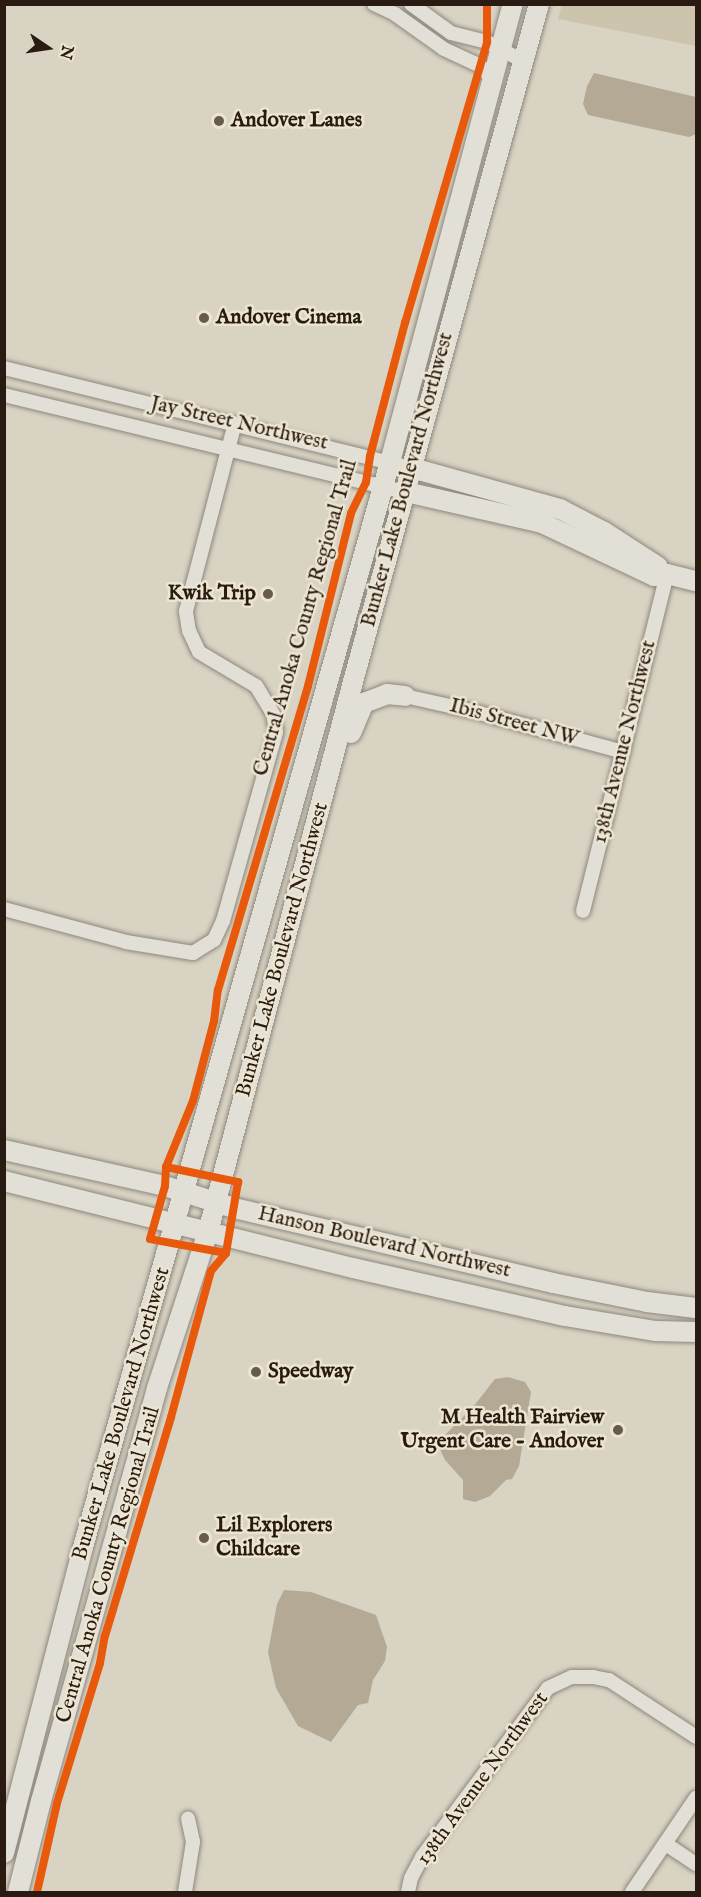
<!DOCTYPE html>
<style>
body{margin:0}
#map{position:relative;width:701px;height:1897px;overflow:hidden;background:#d9d3c3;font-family:"IM FELL English",serif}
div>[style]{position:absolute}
.green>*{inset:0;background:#cdc4ae}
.water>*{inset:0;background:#b3a995}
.roads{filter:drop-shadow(0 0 2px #8d887e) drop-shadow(0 0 2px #8d887e)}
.street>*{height:14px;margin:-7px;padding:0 7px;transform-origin:7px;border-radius:7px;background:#e2dfd7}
.secondary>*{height:20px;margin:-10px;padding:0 10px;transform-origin:10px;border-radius:10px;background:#e2dfd7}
.cycleway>*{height:8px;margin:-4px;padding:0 4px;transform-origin:4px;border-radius:4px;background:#e8590c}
.dots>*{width:16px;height:16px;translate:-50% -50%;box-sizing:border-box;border:3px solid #ece5d2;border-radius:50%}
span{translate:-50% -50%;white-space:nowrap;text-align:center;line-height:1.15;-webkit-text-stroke:5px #ece5d2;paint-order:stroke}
.poi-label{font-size:21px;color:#291b12;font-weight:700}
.left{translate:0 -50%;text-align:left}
.right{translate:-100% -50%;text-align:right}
.street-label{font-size:21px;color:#291b12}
.frame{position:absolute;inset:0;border:6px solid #291b12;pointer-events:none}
.north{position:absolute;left:18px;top:18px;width:60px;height:60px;-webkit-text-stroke:4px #ece5d2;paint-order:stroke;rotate:103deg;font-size:16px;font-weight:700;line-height:24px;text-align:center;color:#291b12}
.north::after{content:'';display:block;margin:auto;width:21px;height:27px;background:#291b12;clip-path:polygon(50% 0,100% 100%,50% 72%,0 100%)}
</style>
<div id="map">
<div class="green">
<div style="clip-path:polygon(562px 5px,696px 5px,696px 46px,558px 19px)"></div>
</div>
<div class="water">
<div style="clip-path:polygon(594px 73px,696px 97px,696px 134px,689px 137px,588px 115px,583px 104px,587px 86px)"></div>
<div style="clip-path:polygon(508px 1377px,525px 1382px,531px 1392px,519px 1466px,512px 1479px,506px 1480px,490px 1496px,475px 1502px,463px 1499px,463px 1480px,445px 1460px,437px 1443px,473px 1407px,495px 1379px)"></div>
<div style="clip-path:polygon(284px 1590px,311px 1592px,376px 1615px,387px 1647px,385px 1661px,373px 1680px,368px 1703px,358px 1705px,331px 1742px,298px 1726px,276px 1688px,268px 1652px,277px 1604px)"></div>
</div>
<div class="roads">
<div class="street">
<div style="left:374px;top:4px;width:23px;rotate:25deg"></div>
<div style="left:395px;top:14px;width:60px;rotate:35.5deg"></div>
<div style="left:444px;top:49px;width:40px;rotate:25deg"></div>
<div style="left:480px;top:66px;width:18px;rotate:45deg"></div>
<div style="left:411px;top:4px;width:49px;rotate:35.9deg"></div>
<div style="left:451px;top:33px;width:37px;rotate:14deg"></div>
<div style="left:487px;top:42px;width:41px;rotate:27.8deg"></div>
<div style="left:4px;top:368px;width:420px;rotate:13.8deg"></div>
<div style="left:4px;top:395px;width:414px;rotate:13.6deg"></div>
<div style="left:405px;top:696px;width:69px;rotate:12.6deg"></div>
<div style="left:472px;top:711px;width:157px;rotate:15.1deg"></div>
<div style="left:4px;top:909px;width:126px;rotate:15.1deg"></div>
<div style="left:126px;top:942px;width:68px;rotate:9.3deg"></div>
<div style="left:193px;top:953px;width:25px;rotate:-32deg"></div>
<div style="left:214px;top:940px;width:21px;rotate:-65deg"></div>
<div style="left:223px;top:921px;width:196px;rotate:-74.3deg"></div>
<div style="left:276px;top:732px;width:18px;rotate:-99deg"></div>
<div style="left:273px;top:714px;width:33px;rotate:-121deg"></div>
<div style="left:256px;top:686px;width:66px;rotate:-149.2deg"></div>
<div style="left:199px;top:652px;width:23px;rotate:-115deg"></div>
<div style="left:189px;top:631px;width:20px;rotate:-99deg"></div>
<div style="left:186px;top:611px;width:194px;rotate:-75.4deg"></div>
<div style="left:583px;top:911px;width:347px;rotate:-76deg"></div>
<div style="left:666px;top:1844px;width:36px;rotate:34deg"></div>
<div style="left:185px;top:1892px;width:51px;rotate:-80.9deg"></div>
<div style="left:193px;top:1842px;width:24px;rotate:-102deg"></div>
<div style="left:408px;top:1892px;width:14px;rotate:-78deg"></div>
<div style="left:411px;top:1878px;width:24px;rotate:-62deg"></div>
<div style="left:422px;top:1857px;width:211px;rotate:-53.3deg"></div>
<div style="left:548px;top:1688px;width:26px;rotate:-25deg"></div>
<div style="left:572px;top:1677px;width:21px"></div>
<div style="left:593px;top:1677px;width:16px;rotate:11deg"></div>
<div style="left:609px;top:1680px;width:104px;rotate:33.2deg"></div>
<div style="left:632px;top:1892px;width:114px;rotate:-55.8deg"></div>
</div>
<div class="secondary">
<div style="left:412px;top:468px;width:154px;rotate:15.5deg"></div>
<div style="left:560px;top:509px;width:50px;rotate:27.6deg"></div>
<div style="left:604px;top:532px;width:64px;rotate:32.9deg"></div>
<div style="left:406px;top:492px;width:139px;rotate:12.8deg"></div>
<div style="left:542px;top:523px;width:124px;rotate:25.3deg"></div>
<div style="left:654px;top:576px;width:13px;rotate:-9deg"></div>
<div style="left:667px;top:574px;width:30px;rotate:14deg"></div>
<div style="left:351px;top:733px;width:33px;rotate:-67deg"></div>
<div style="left:364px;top:703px;width:25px;rotate:-21deg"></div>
<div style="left:387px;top:694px;width:18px;rotate:6deg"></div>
<div style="left:4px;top:1150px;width:165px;rotate:12.6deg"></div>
<div style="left:165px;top:1186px;width:72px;rotate:17.7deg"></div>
<div style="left:234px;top:1208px;width:328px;rotate:13.2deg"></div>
<div style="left:553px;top:1283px;width:96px;rotate:11.4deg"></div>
<div style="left:647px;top:1302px;width:49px;rotate:7deg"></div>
<div style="left:4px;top:1181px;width:360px;rotate:14deg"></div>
<div style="left:353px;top:1268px;width:217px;rotate:12.8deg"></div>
<div style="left:565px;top:1316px;width:92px;rotate:9.4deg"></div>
<div style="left:656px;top:1331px;width:40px;rotate:1.4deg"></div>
<div style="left:4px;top:1853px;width:316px;rotate:-75.5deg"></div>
<div style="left:83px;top:1547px;width:1128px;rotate:-74.2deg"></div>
<div style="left:390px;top:462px;width:474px;rotate:-75deg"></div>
<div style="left:18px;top:1892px;width:94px;rotate:-75.8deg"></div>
<div style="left:41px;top:1801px;width:429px;rotate:-74.3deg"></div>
<div style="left:157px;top:1388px;width:164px;rotate:-71.9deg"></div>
<div style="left:208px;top:1232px;width:573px;rotate:-75.24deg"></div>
<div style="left:354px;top:678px;width:699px;rotate:-74.65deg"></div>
</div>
</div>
<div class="cycleway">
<div style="left:166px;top:1167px;width:74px;rotate:11.8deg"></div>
<div style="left:238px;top:1182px;width:72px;rotate:99.6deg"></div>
<div style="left:226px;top:1253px;width:77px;rotate:-169.6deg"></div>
<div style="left:150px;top:1239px;width:55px;rotate:-74.2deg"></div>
<div style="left:165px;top:1186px;width:19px;rotate:-87deg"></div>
<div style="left:166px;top:1167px;width:71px;rotate:-67.8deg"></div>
<div style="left:193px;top:1101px;width:83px;rotate:-75.3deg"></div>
<div style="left:214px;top:1021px;width:31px;rotate:-83deg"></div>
<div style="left:218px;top:990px;width:317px;rotate:-73.5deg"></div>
<div style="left:308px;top:686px;width:178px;rotate:-76deg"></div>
<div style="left:351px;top:513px;width:34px;rotate:-64deg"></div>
<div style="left:366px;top:482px;width:26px;rotate:-81deg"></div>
<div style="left:370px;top:456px;width:138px;rotate:-75.3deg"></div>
<div style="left:405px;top:323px;width:293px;rotate:-73.7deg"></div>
<div style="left:487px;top:42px;width:38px;rotate:-90deg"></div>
<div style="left:37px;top:1892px;width:91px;rotate:-77.3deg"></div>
<div style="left:57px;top:1803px;width:146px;rotate:-72.9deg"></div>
<div style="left:100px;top:1663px;width:27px;rotate:-80deg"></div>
<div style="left:105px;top:1636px;width:229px;rotate:-73.2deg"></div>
<div style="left:171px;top:1417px;width:151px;rotate:-74.7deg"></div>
<div style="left:211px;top:1271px;width:23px;rotate:-50deg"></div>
</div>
<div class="dots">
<div style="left:219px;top:121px;background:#675b50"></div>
<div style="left:204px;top:318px;background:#675b50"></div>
<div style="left:268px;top:594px;background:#675b50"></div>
<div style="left:256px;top:1372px;background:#675b50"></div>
<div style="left:618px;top:1430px;background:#675b50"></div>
<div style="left:204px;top:1538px;background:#675b50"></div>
</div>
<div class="poi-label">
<span class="left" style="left:231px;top:121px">Andover Lanes</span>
<span class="left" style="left:216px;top:318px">Andover Cinema</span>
<span class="right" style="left:256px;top:594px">Kwik Trip</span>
<span class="left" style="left:268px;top:1372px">Speedway</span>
<span class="right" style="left:604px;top:1430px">M Health Fairview<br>Urgent Care - Andover</span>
<span class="left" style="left:216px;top:1538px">Lil Explorers<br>Childcare</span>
</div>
<div class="street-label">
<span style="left:239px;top:424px;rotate:13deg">Jay Street Northwest</span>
<span style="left:408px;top:480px;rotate:-75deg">Bunker Lake Boulevard Northwest</span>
<span style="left:306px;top:618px;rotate:-74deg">Central Anoka County Regional Trail</span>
<span style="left:514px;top:723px;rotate:15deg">Ibis Street NW</span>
<span style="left:625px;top:742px;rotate:-76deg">138th Avenue Northwest</span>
<span style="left:283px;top:950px;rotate:-75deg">Bunker Lake Boulevard Northwest</span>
<span style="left:384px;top:1243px;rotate:13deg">Hanson Boulevard Northwest</span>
<span style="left:122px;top:1414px;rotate:-74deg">Bunker Lake Boulevard Northwest</span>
<span style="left:109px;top:1565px;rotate:-74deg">Central Anoka County Regional Trail</span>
<span style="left:483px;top:1779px;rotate:-54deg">138th Avenue Northwest</span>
</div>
<div class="frame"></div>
<div class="north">N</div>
</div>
